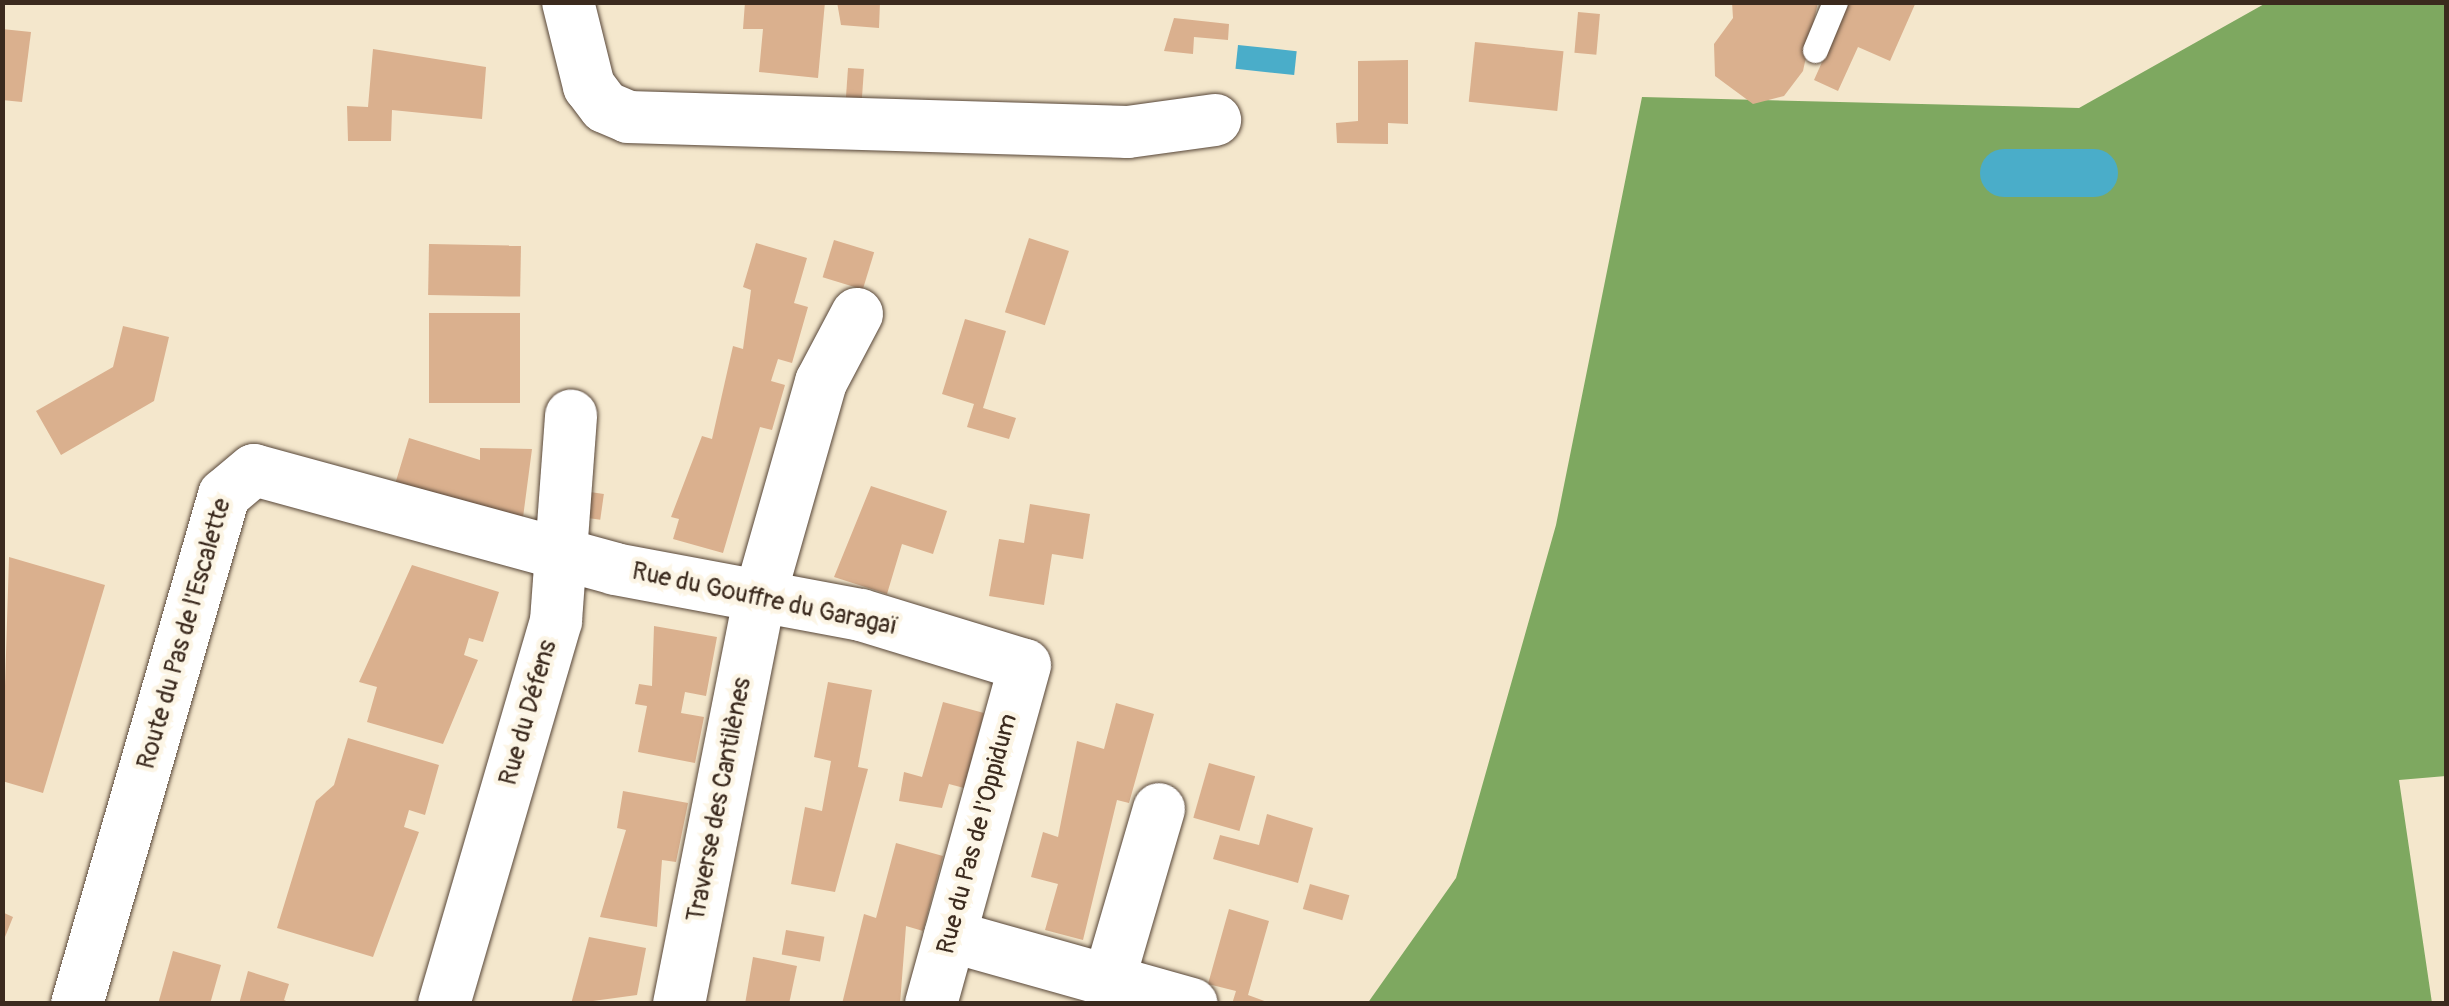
<!DOCTYPE html>
<meta charset="utf-8">
<style>
body{margin:0}
#map{position:relative;width:2449px;height:1006px;overflow:hidden;background:#f4e7cc;font-family:Pangolin,sans-serif}
div>[style]{position:absolute}
.forest>*{inset:0;background:#7ea860}
.water>*{inset:0;background:#4aadc9;transform-origin:0 0}
.canal>*{height:48px;margin:-24px;padding:0 24px;transform-origin:24px;border-radius:24px;background:#4aadc9}
.building>*{inset:0;background:#dab08e;transform-origin:0 0}
.roads{filter:drop-shadow(0 0 2px #574638) drop-shadow(0 0 2px #574638)}
.service>*{height:25px;margin:-12.5px;padding:0 12.5px;transform-origin:12.5px;border-radius:12.5px;background:#fff}
.minor>*{height:52px;margin:-26px;padding:0 26px;transform-origin:26px;border-radius:26px;background:#fff}
span{translate:-50% -50%;white-space:nowrap;text-align:center;line-height:1.15;-webkit-text-stroke:9px #fcf5e5;paint-order:stroke}
.street-label{font-size:25px;color:#3b2a1e}
.frame{position:absolute;inset:0;border:5px solid #3b2a1e;pointer-events:none}
</style>
<div id="map">
<div class="forest">
<div style="clip-path:polygon(2266px 3px,2446px 3px,2446px 776px,2399px 780px,2432px 1003px,1367px 1004px,1456px 878px,1556px 525px,1642px 97px,2079px 108px)"></div>
</div>
<div class="water">
<div style="left:1238px;top:45px;width:59px;height:24px;rotate:6deg"></div>
</div>
<div class="canal">
<div style="left:2004px;top:173px;width:90px"></div>
</div>
<div class="building">
<div style="clip-path:polygon(745px 2px,825px 2px,818px 78px,759px 72px,763px 29px,743px 29px)"></div>
<div style="clip-path:polygon(837px 2px,880px 2px,879px 28px,841px 25px)"></div>
<div style="clip-path:polygon(1732px 2px,1818px 2px,1803px 71px,1784px 96px,1753px 104px,1715px 76px,1714px 44px,1733px 18px)"></div>
<div style="clip-path:polygon(1849px 2px,1916px 2px,1890px 61px,1858px 47px,1838px 91px,1814px 80px)"></div>
<div style="left:1578px;top:12px;width:22px;height:41px;rotate:5deg"></div>
<div style="clip-path:polygon(1174px 18px,1229px 24px,1228px 40px,1194px 37px,1193px 54px,1164px 51px)"></div>
<div style="clip-path:polygon(2px 29px,31px 32px,22px 102px,2px 100px)"></div>
<div style="left:1475px;top:42px;width:89px;height:60px;rotate:6deg"></div>
<div style="clip-path:polygon(373px 49px,486px 67px,482px 119px,392px 110px,391px 141px,348px 141px,347px 106px,368px 107px)"></div>
<div style="clip-path:polygon(1408px 60px,1408px 124px,1388px 123px,1388px 144px,1337px 143px,1336px 123px,1358px 121px,1358px 61px)"></div>
<div style="left:848px;top:68px;width:16px;height:34px;rotate:4deg"></div>
<div style="left:1029px;top:238px;width:42px;height:78px;rotate:18deg"></div>
<div style="left:834px;top:240px;width:42px;height:39px;rotate:17deg"></div>
<div style="clip-path:polygon(756px 243px,807px 258px,794px 303px,808px 307px,792px 363px,778px 359px,771px 381px,785px 385px,772px 430px,760px 427px,723px 553px,673px 539px,679px 519px,671px 517px,702px 436px,712px 439px,733px 346px,743px 349px,751px 290px,743px 287px)"></div>
<div style="left:429px;top:244px;width:92px;height:51px;rotate:1deg"></div>
<div style="left:429px;top:313px;width:91px;height:90px"></div>
<div style="clip-path:polygon(965px 319px,1006px 331px,983px 408px,1016px 418px,1009px 439px,967px 427px,974px 404px,942px 394px)"></div>
<div style="clip-path:polygon(123px 326px,169px 337px,154px 401px,61px 455px,36px 411px,113px 367px)"></div>
<div style="clip-path:polygon(409px 438px,480px 460px,480px 448px,532px 449px,522px 525px,393px 491px)"></div>
<div style="clip-path:polygon(871px 486px,947px 511px,933px 554px,902px 544px,887px 594px,834px 577px)"></div>
<div style="left:590px;top:492px;width:14px;height:26px;rotate:8deg"></div>
<div style="clip-path:polygon(1030px 504px,1090px 514px,1083px 559px,1052px 554px,1044px 605px,989px 596px,999px 539px,1024px 543px)"></div>
<div style="clip-path:polygon(9px 557px,105px 585px,43px 793px,2px 781px)"></div>
<div style="clip-path:polygon(412px 565px,499px 592px,483px 642px,469px 638px,464px 655px,478px 660px,443px 744px,367px 722px,377px 687px,359px 682px)"></div>
<div style="clip-path:polygon(654px 626px,717px 637px,706px 696px,685px 692px,681px 713px,704px 717px,695px 763px,638px 752px,647px 706px,635px 704px,639px 684px,652px 686px)"></div>
<div style="clip-path:polygon(828px 682px,872px 690px,858px 767px,868px 769px,835px 892px,791px 884px,805px 807px,822px 811px,831px 761px,814px 757px)"></div>
<div style="clip-path:polygon(943px 702px,984px 713px,964px 788px,949px 784px,942px 808px,899px 801px,904px 772px,922px 777px)"></div>
<div style="clip-path:polygon(1116px 703px,1154px 714px,1129px 803px,1117px 800px,1083px 940px,1045px 930px,1058px 884px,1031px 877px,1043px 832px,1058px 837px,1077px 741px,1104px 749px)"></div>
<div style="clip-path:polygon(348px 738px,439px 765px,425px 815px,409px 810px,404px 827px,419px 832px,373px 957px,277px 928px,316px 801px,334px 785px)"></div>
<div style="left:1209px;top:763px;width:48px;height:57px;rotate:16deg"></div>
<div style="clip-path:polygon(623px 791px,688px 803px,676px 862px,662px 860px,657px 927px,600px 917px,626px 830px,617px 828px)"></div>
<div style="clip-path:polygon(1267px 814px,1313px 828px,1298px 883px,1213px 859px,1220px 835px,1259px 845px)"></div>
<div style="clip-path:polygon(896px 843px,943px 856px,923px 931px,906px 926px,900px 1004px,842px 1004px,864px 914px,876px 918px)"></div>
<div style="left:1310px;top:884px;width:41px;height:26px;rotate:16deg"></div>
<div style="clip-path:polygon(1229px 909px,1269px 921px,1248px 995px,1273px 1004px,1232px 1004px,1236px 991px,1208px 984px)"></div>
<div style="clip-path:polygon(2px 912px,13px 917px,3px 942px,2px 942px)"></div>
<div style="left:786px;top:930px;width:39px;height:25px;rotate:10deg"></div>
<div style="clip-path:polygon(589px 937px,646px 948px,637px 995px,571px 1004px)"></div>
<div style="clip-path:polygon(173px 951px,221px 965px,210px 1004px,158px 1004px)"></div>
<div style="clip-path:polygon(753px 957px,797px 966px,789px 1004px,745px 1004px)"></div>
<div style="clip-path:polygon(248px 971px,289px 984px,284px 1000px,293px 1004px,239px 1004px)"></div>
</div>
<div class="roads">
<div class="service">
<div style="left:1815px;top:50px;width:52px;rotate:-67.4deg"></div>
</div>
<div class="minor">
<div style="left:568px;top:2px;width:87px;rotate:76deg"></div>
<div style="left:589px;top:86px;width:26px;rotate:53deg"></div>
<div style="left:605px;top:107px;width:25px;rotate:23deg"></div>
<div style="left:628px;top:117px;width:500px;rotate:1.72deg"></div>
<div style="left:1128px;top:132px;width:88px;rotate:-7.9deg"></div>
<div style="left:950px;top:936px;width:251px;rotate:15.7deg"></div>
<div style="left:1109px;top:980px;width:178px;rotate:-73.7deg"></div>
<div style="left:77px;top:1004px;width:530px;rotate:-73.89deg"></div>
<div style="left:224px;top:495px;width:39px;rotate:-40deg"></div>
<div style="left:254px;top:470px;width:374px;rotate:15.3deg"></div>
<div style="left:615px;top:569px;width:250px;rotate:10.6deg"></div>
<div style="left:861px;top:615px;width:171px;rotate:17deg"></div>
<div style="left:1025px;top:665px;width:352px;rotate:105.5deg"></div>
<div style="left:444px;top:1004px;width:399px;rotate:-73.7deg"></div>
<div style="left:556px;top:621px;width:206px;rotate:-85.8deg"></div>
<div style="left:679px;top:1004px;width:416px;rotate:-78.8deg"></div>
<div style="left:760px;top:596px;width:223px;rotate:-74.1deg"></div>
<div style="left:821px;top:382px;width:77px;rotate:-62.1deg"></div>
</div>
</div>
<div class="street-label">
<span style="left:765px;top:600px;rotate:12deg">Rue du Gouffre du Garagaï</span>
<span style="left:185px;top:634px;rotate:-74deg">Route du Pas de l'Escalette</span>
<span style="left:529px;top:713px;rotate:-74deg">Rue du Défens</span>
<span style="left:720px;top:800px;rotate:-79deg">Traverse des Cantilènes</span>
<span style="left:978px;top:834px;rotate:-75deg">Rue du Pas de l'Oppidum</span>
</div>
<div class="frame"></div>
</div>
